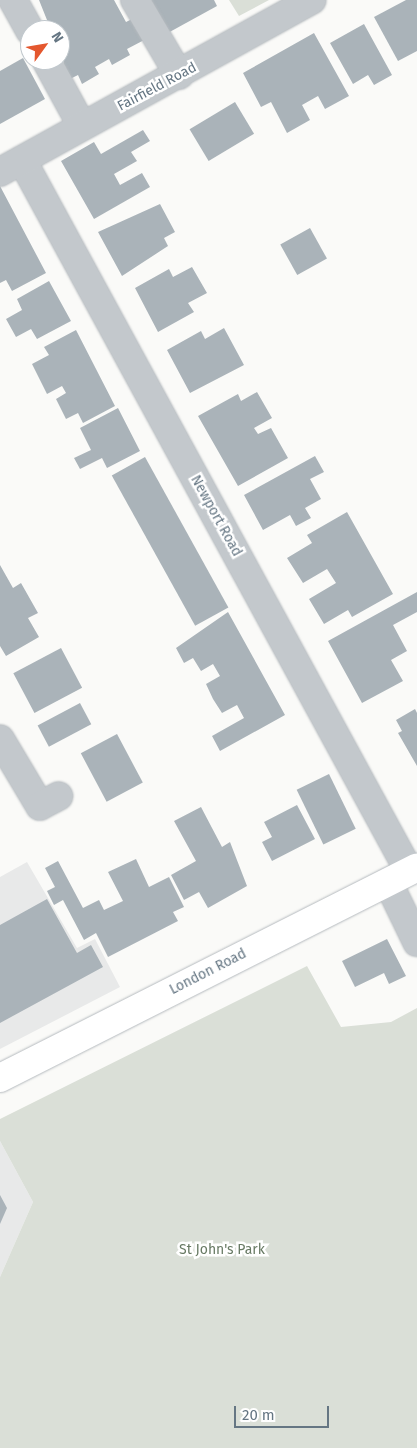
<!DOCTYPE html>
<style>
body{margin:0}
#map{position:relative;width:417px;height:1448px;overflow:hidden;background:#fafaf8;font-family:"Fira Sans",sans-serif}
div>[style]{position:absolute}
.built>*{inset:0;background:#e8e9e9}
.green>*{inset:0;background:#dadfd7}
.building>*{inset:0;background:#aab3b9;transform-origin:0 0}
.roads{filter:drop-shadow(0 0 1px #b5babe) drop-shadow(0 0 1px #b5babe)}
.minor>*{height:28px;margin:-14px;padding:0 14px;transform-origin:14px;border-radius:14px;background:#c3c8cc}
.major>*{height:28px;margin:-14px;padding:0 14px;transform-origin:14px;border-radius:14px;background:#fff}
span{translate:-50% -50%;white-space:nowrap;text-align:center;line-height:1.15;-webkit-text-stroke:5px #fff;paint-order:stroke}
.street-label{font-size:14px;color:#657683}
.park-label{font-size:14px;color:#687a64}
.north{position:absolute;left:20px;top:20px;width:50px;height:50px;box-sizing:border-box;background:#fff;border:1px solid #c1c8cd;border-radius:50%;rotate:58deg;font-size:14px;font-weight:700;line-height:20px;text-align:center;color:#657683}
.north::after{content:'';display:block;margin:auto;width:18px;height:22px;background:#e4572e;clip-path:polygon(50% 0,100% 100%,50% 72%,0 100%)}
.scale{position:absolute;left:234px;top:1406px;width:95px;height:22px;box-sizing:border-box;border:2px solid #657683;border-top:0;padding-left:6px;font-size:15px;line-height:18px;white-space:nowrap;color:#657683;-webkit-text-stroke:4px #fff;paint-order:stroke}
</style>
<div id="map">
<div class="built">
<div style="clip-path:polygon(27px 862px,77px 948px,95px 939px,120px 987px,0 1049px,0 877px)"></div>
<div style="clip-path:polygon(0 1141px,33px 1202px,0 1277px)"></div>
</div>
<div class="green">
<div style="clip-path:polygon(229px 0,269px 0,239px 16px)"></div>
<div style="clip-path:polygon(307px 966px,341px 1027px,391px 1022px,417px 1008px,417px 1448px,0 1448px,0 1277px,33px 1202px,0 1141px,0 1119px)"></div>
</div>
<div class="building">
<div style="clip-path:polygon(39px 0,114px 0,126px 22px,136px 17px,148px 38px,127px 49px,130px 55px,112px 65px,109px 59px,95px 67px,99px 74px,82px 84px,78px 75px,66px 81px,60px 30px,51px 30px)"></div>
<div style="clip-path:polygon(148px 0,214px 0,217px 6px,166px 34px)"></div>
<div style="clip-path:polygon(406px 0,417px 0,417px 51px,398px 61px,374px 17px)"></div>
<div style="clip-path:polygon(364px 24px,392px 75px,374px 85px,368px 75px,353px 84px,330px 43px)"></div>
<div style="clip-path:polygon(314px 33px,349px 96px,325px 109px,318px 96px,302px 105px,310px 120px,287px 133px,271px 102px,261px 107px,243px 73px)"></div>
<div style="clip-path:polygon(23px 58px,45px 99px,0 124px,0 71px)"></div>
<div style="left:235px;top:102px;width:37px;height:53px;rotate:59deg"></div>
<div style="clip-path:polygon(143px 130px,150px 141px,131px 152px,137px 161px,114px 174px,120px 185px,142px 173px,150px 187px,94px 219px,61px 161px,94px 142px,101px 154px)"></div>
<div style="clip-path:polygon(0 186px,46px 273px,12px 291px,6px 280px,0 283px)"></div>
<div style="clip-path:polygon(160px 204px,175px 232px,164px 238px,168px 246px,122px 276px,98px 232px)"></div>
<div style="left:310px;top:228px;width:35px;height:34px;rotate:61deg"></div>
<div style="clip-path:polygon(192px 267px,207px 293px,188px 303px,194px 312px,158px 332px,135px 288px,169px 269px,173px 277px)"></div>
<div style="clip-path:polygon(49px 281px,71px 321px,37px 339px,31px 329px,16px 337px,6px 319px,22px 310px,17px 299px)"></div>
<div style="clip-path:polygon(224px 328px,244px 365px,190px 393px,167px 350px,201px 331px,205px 339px)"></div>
<div style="clip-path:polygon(76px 330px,115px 406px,83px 423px,78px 413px,66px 419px,56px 399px,66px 393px,62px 386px,47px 394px,32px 364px,49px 355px,44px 347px)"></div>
<div style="clip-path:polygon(257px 392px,272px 418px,254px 428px,258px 434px,271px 428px,288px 458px,238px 486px,198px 416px,238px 394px,241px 401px)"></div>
<div style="clip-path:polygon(118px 408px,140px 451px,107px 468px,102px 458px,80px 469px,74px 458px,91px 450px,80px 428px)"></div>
<div style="clip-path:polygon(315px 456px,324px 472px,310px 479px,321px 499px,305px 508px,311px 518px,296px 526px,290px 515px,263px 530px,244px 495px)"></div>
<div style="left:145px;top:457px;width:172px;height:38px;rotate:61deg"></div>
<div style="clip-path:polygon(347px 512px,393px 594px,352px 617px,348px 610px,324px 624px,309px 599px,336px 583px,327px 569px,303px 583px,287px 558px,312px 543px,307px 535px)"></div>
<div style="clip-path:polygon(0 565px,13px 588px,21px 583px,38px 613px,28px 618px,39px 637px,6px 656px,0 646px)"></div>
<div style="clip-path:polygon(417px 592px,417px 612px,393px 625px,407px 651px,391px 660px,403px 681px,362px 703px,328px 641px)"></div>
<div style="clip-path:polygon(228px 612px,285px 715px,220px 751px,212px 736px,244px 718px,237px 705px,222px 713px,213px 699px,206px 684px,220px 676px,213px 664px,201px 671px,193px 658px,184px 663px,176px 648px)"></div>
<div style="left:61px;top:648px;width:45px;height:54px;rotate:62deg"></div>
<div style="left:80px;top:703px;width:24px;height:48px;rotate:62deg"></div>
<div style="clip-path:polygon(415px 709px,417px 713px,417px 766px,398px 733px,402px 731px,396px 720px)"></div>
<div style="left:117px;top:734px;width:55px;height:41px;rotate:62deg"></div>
<div style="left:329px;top:774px;width:61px;height:36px;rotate:64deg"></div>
<div style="clip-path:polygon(297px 805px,315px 839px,272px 861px,262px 842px,272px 837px,264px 822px)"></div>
<div style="clip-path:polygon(201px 807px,222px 847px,230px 842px,247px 886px,208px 908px,199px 892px,184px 900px,171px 875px,196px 861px,174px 821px)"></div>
<div style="clip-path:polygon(136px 859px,149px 887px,169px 877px,184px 907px,173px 912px,178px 921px,108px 957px,96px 933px,84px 940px,63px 900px,54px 905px,47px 891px,55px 887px,45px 868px,58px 861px,83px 908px,99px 900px,104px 910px,123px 901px,108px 872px)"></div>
<div style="clip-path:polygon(47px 899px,77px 953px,91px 945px,103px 967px,0 1023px,0 925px)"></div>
<div style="clip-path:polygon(387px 939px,406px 976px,389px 984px,384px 973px,355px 987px,342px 961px)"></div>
<div style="clip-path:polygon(0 1195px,7px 1208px,0 1224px)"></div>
</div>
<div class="roads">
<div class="minor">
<div style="left:13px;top:0;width:35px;rotate:61deg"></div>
<div style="left:135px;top:0;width:87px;rotate:59.6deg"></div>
<div style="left:46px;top:60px;width:75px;rotate:61.4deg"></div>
<div style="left:22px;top:160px;width:809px;rotate:61.44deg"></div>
<div style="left:0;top:172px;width:356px;rotate:-28.9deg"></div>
<div style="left:0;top:739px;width:78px;rotate:59.2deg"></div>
<div style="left:40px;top:806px;width:21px;rotate:-28deg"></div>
<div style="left:388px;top:882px;width:67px;rotate:64.2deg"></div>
</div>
<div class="major">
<div style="left:0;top:1078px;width:467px;rotate:-26.8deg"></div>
</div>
</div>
<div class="street-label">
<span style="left:157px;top:87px;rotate:-28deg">Fairfield Road</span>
<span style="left:216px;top:516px;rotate:61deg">Newport Road</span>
<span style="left:208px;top:972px;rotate:-27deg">London Road</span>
</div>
<div class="park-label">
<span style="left:222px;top:1250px">St John's Park</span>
</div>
<div class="north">N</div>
<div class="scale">20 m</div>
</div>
